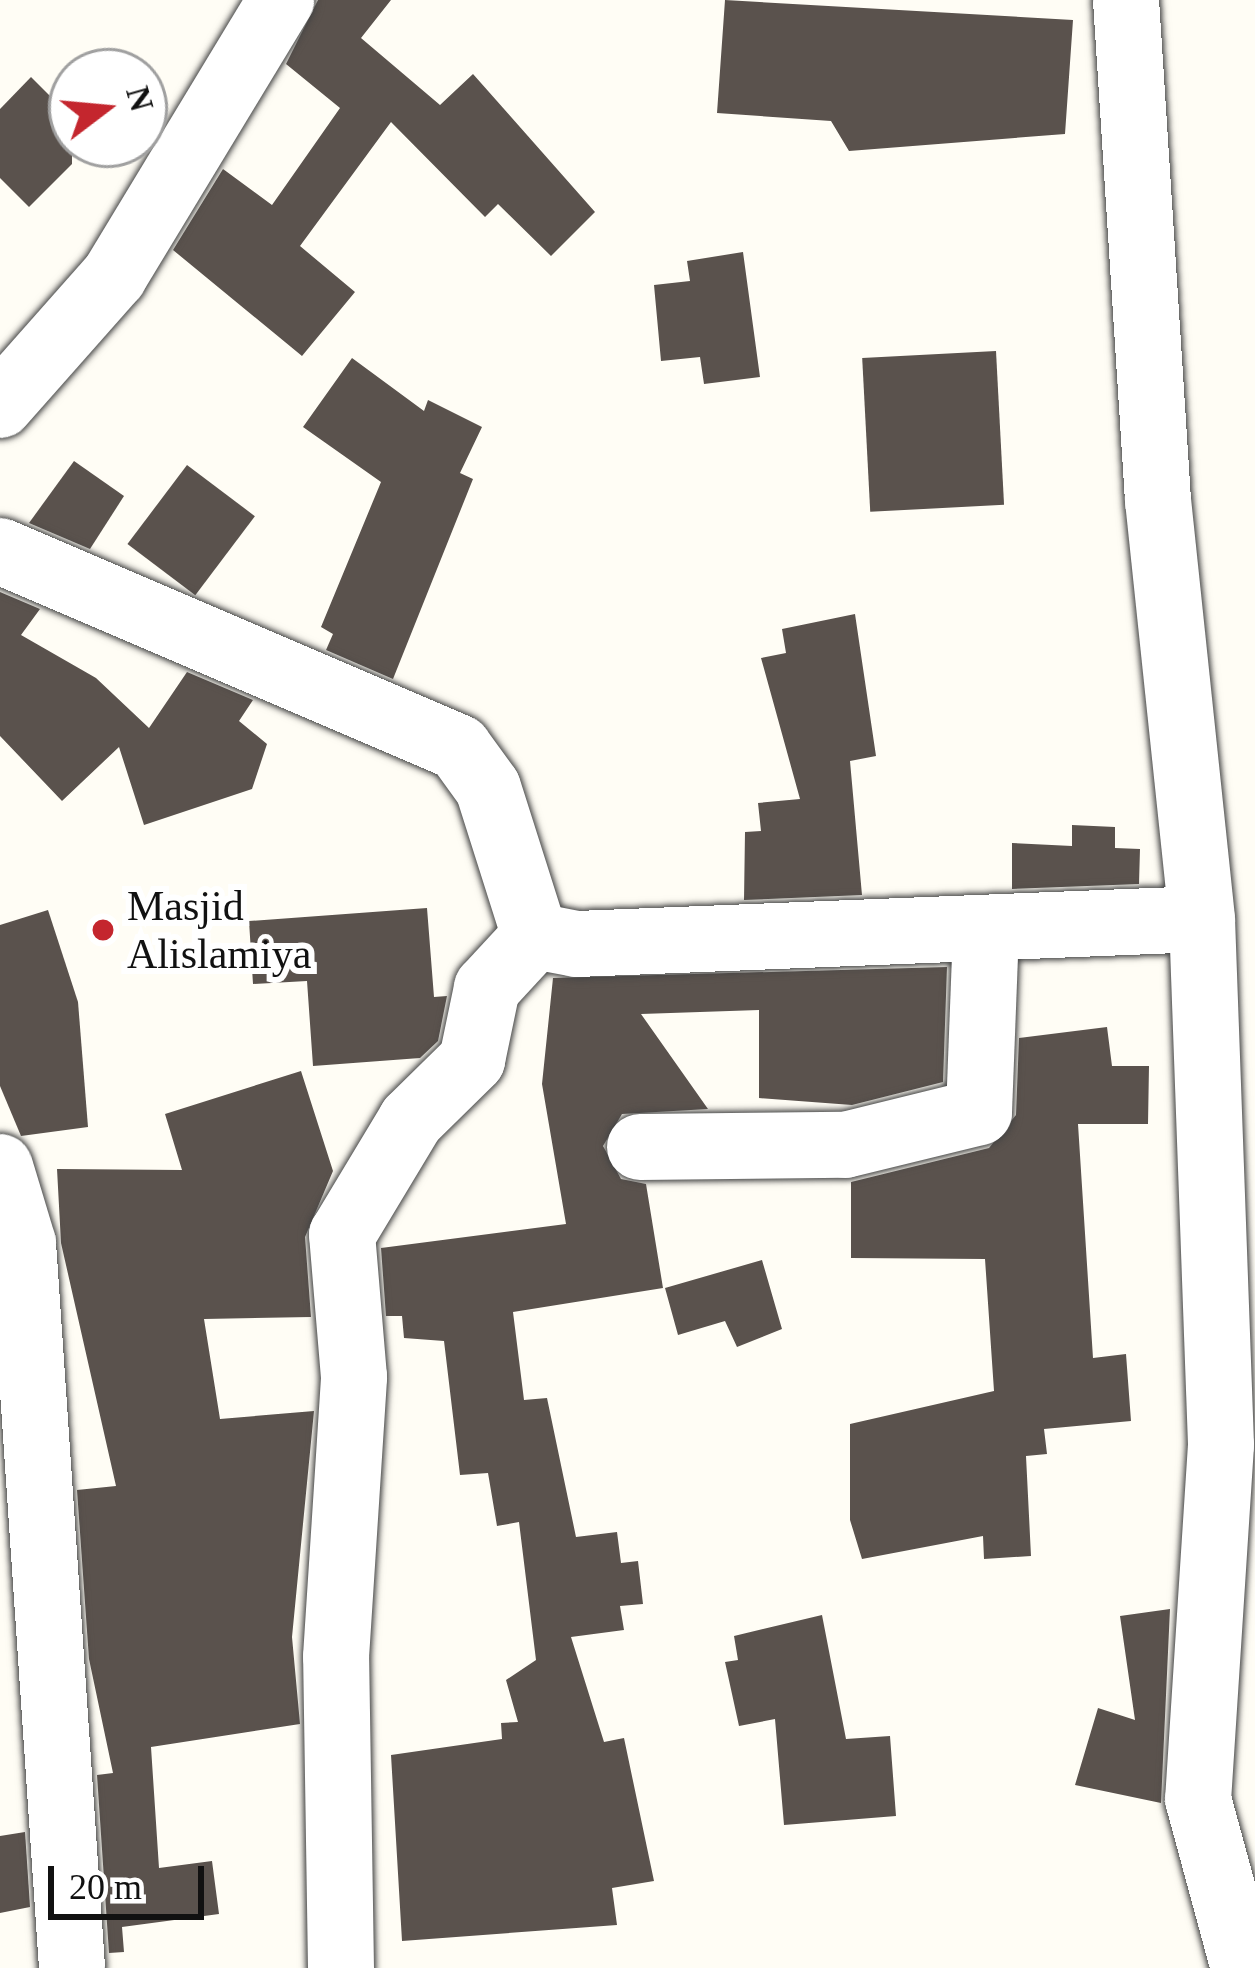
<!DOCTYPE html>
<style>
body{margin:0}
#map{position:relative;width:1255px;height:1968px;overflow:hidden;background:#fffdf5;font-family:Georgia,serif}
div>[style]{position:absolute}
.building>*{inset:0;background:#5a524d;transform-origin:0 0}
.roads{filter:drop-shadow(0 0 3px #444) drop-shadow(0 0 3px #444)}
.minor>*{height:66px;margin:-33px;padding:0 33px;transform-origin:33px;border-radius:33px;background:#fff}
.dots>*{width:33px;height:33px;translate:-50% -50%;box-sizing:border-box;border:6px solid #fff;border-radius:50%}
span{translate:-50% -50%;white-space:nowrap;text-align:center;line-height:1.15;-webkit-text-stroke:12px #fff;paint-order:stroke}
.poi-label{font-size:42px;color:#111}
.left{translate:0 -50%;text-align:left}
.north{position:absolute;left:48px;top:48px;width:120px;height:120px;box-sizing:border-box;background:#fff;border:3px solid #a0a0a0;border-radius:50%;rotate:74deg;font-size:33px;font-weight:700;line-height:48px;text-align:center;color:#111}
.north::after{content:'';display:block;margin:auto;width:42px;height:54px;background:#c4262e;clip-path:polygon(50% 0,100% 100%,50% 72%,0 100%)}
.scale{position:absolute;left:48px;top:1866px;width:156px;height:54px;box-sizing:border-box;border:6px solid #111;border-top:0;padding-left:15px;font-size:36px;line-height:42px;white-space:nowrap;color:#111;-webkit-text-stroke:9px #fff;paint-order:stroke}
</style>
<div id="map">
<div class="building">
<div style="clip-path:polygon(318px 0,391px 0,361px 38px,440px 105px,473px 74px,595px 212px,551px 256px,498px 204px,485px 217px,391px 122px,300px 246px,355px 292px,302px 356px,173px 250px,223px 169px,272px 205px,340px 108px,286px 64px)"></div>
<div style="clip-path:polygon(725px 0,1073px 20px,1065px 134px,849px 151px,831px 121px,717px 113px)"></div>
<div style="clip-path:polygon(31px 77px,72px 118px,72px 164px,29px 207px,0 178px,0 109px)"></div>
<div style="clip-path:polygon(743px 252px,760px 377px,704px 384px,700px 357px,661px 361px,654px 285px,690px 281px,687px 261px)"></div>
<div style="left:996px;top:351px;width:154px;height:134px;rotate:87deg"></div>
<div style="clip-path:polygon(352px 358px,424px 411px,428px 400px,482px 427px,460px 473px,473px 479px,393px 679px,326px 650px,333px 634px,321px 627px,381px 482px,303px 427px)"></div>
<div style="clip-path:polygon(74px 461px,124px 496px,90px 549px,29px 523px)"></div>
<div style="left:187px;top:465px;width:85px;height:99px;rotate:37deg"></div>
<div style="clip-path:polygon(0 592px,40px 609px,21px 635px,96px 678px,149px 728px,187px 672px,253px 700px,239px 721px,267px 744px,252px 789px,144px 825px,119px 747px,62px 801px,0 736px)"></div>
<div style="clip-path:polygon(855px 614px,876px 756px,850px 761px,862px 895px,744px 900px,745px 832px,761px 831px,758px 803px,800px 799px,761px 658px,786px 653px,782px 629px)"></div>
<div style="clip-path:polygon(1072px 825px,1115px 827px,1115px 848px,1140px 849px,1139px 884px,1012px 889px,1012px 843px,1072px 846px)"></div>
<div style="clip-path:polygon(427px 908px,434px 997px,447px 996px,438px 1041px,420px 1058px,313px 1066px,307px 981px,253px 984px,249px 921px)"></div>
<div style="clip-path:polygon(48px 910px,78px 1002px,88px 1127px,21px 1136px,0 1086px,0 925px)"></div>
<div style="clip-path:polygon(947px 967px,943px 1082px,852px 1105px,759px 1098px,759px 1010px,641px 1014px,708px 1109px,622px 1114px,603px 1146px,621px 1179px,646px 1184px,663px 1288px,513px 1312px,524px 1400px,547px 1398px,576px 1537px,617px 1532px,621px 1563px,638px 1561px,643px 1604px,620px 1606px,624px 1630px,571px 1637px,604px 1742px,624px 1738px,654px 1881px,612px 1888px,617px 1925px,402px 1941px,391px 1755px,502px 1739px,501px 1723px,518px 1722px,506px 1680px,536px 1660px,519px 1522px,497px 1526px,488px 1473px,460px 1475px,444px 1341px,404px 1338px,402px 1316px,386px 1316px,381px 1248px,566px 1224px,542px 1084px,553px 978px)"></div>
<div style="clip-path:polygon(1107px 1027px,1112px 1066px,1149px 1066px,1148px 1124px,1078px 1124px,1093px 1358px,1126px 1354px,1131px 1421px,1044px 1429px,1047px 1454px,1026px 1456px,1031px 1556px,984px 1559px,983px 1536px,862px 1559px,850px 1520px,850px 1424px,994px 1391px,985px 1259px,851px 1258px,851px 1182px,989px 1148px,1016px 1115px,1019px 1038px)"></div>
<div style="clip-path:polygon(301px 1071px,333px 1171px,305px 1237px,311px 1317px,204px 1319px,220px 1419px,314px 1411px,292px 1637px,300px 1724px,151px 1747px,159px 1868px,212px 1861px,219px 1914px,122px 1927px,124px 1952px,109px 1953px,97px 1775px,113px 1773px,89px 1659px,77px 1490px,116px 1486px,61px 1243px,57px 1169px,182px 1170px,165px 1114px)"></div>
<div style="clip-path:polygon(762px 1260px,782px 1329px,737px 1347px,725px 1321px,678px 1335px,665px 1288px)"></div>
<div style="clip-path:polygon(1170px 1609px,1161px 1803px,1075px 1785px,1098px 1708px,1135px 1720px,1120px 1616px)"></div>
<div style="clip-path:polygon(822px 1615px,846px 1739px,890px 1736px,896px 1816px,784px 1825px,775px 1719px,739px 1726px,725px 1662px,738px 1660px,734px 1636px)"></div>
<div style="clip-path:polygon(25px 1832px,30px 1907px,0 1913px,0 1836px)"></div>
</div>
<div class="roads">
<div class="minor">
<div style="left:1126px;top:0;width:501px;rotate:86.34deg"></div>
<div style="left:1158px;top:500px;width:421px;rotate:84deg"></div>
<div style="left:1202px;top:919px;width:526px;rotate:87.93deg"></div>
<div style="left:1221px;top:1445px;width:355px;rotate:93.7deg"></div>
<div style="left:1198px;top:1799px;width:175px;rotate:74.8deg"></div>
<div style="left:0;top:405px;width:172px;rotate:-48.5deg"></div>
<div style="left:114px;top:276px;width:323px;rotate:-58.8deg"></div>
<div style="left:0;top:551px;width:499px;rotate:23.2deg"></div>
<div style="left:459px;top:748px;width:49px;rotate:54.1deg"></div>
<div style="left:488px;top:788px;width:155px;rotate:72.4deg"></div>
<div style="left:535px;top:936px;width:43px;rotate:10.8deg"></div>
<div style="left:577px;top:944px;width:625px;rotate:-2.29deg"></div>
<div style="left:640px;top:1147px;width:205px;rotate:-0.6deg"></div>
<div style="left:845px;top:1145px;width:138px;rotate:-13.8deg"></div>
<div style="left:979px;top:1112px;width:183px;rotate:-87.8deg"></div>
<div style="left:0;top:1167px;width:79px;rotate:73.2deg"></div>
<div style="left:23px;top:1243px;width:727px;rotate:86.13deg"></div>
<div style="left:341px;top:1968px;width:311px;rotate:-90.9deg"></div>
<div style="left:336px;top:1657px;width:281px;rotate:-86.3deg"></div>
<div style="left:354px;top:1377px;width:143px;rotate:-94.8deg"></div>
<div style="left:342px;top:1235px;width:134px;rotate:-59deg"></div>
<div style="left:411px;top:1120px;width:86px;rotate:-44.5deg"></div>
<div style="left:472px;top:1060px;width:74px;rotate:-78.2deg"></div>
<div style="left:487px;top:988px;width:71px;rotate:-47.3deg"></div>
</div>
</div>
<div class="dots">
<div style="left:103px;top:930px;background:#c4262e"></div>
</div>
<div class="poi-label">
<span class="left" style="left:127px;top:930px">Masjid<br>Alislamiya</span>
</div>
<div class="north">N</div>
<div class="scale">20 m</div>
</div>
